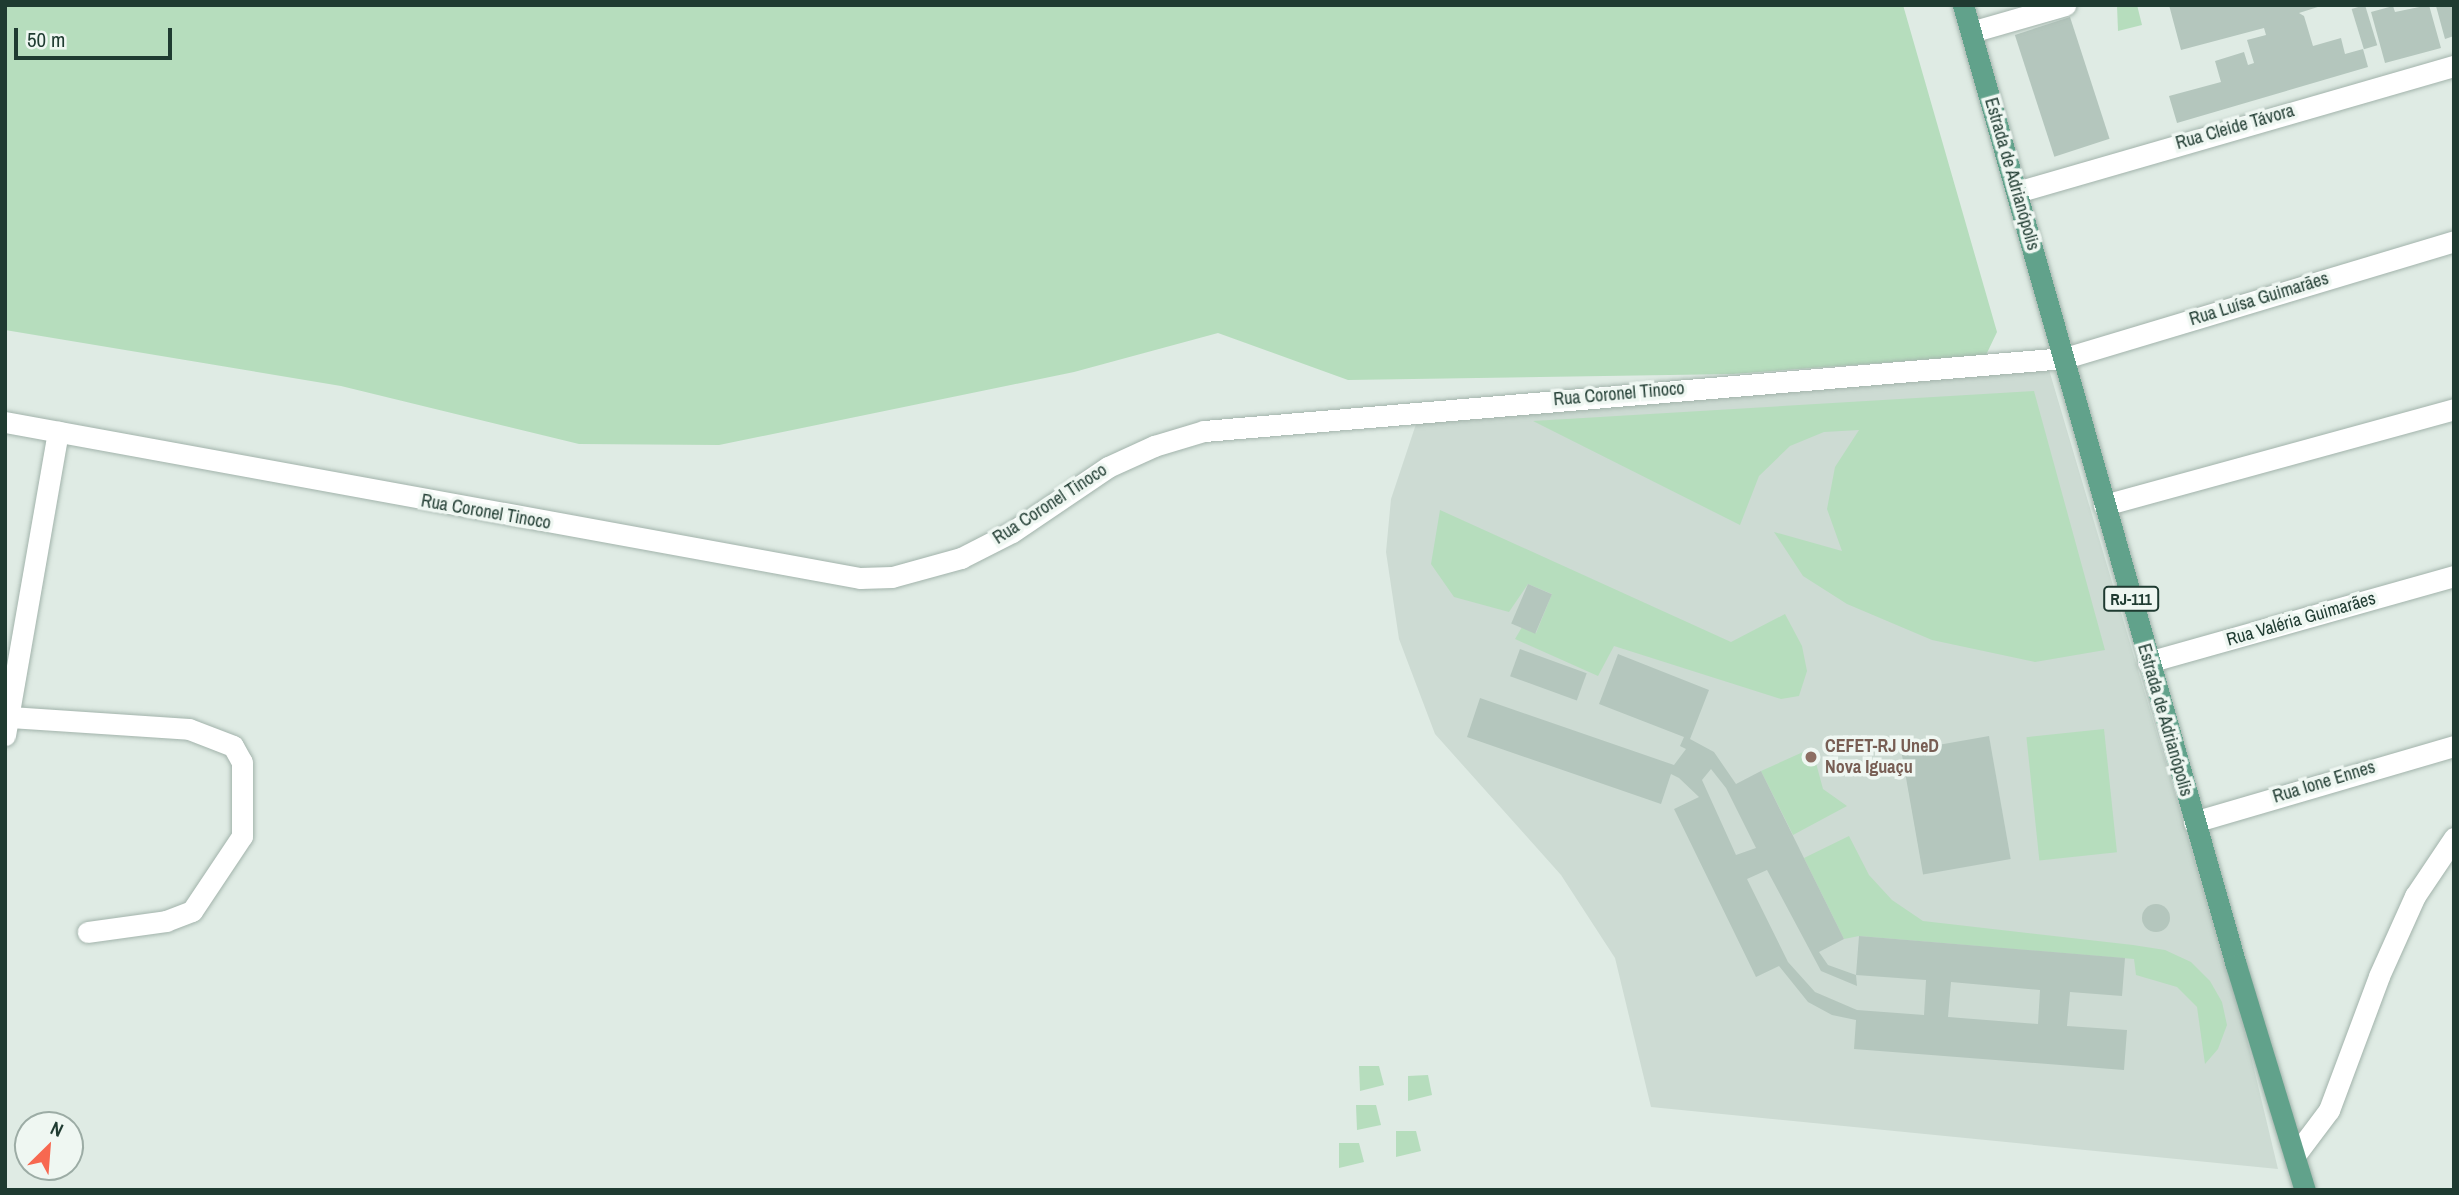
<!DOCTYPE html>
<meta charset="utf-8">
<style>
body{margin:0}
#map{position:relative;width:2459px;height:1195px;overflow:hidden;background:#dfebe4;font-family:"Archivo Narrow",sans-serif}
div>[style]{position:absolute}
.built>*{inset:0;background:#cddbd3}
.green>*{inset:0;background:#b6ddbd;transform-origin:0 0}
.building>*{inset:0;background:#b4c6bd;transform-origin:0 0}
.round{border-radius:50%}
.roads{filter:drop-shadow(0 0 2px #a2b3ab) drop-shadow(0 0 2px #a2b3ab)}
.minor>*{height:21px;margin:-10.5px;padding:0 10.5px;transform-origin:10.5px;border-radius:10.5px;background:#fff}
.primary>*{height:21px;margin:-10.5px;padding:0 10.5px;transform-origin:10.5px;border-radius:10.5px;background:#61a28b}
.dots>*{width:19px;height:19px;translate:-50% -50%;box-sizing:border-box;border:4px solid #eff7f2;border-radius:50%}
span{translate:-50% -50%;white-space:nowrap;text-align:center;line-height:1.15;-webkit-text-stroke:7px #eff7f2;paint-order:stroke}
.shield-label span{padding:2px 5px;background:#eff7f2;border:2px solid;border-radius:5px;-webkit-text-stroke-width:0}
.shield-label{font-size:16px;color:#1f3b31;font-weight:700}
.street-label{font-size:18px;color:#1f3b31}
.education-label{font-size:18px;color:#785e54;font-weight:700}
.left{translate:0 -50%;text-align:left}
.frame{position:absolute;inset:0;border:7px solid #1f3b31;pointer-events:none}
.north{position:absolute;left:14px;top:1111px;width:70px;height:70px;box-sizing:border-box;background:#eff7f2;border:2px solid #9caca5;border-radius:50%;rotate:25deg;font-size:19px;font-weight:700;line-height:28px;text-align:center;color:#1f3b31}
.north::after{content:'';display:block;margin:auto;width:24px;height:32px;background:#f76850;clip-path:polygon(50% 0,100% 100%,50% 72%,0 100%)}
.scale{position:absolute;left:14px;top:28px;width:158px;height:32px;box-sizing:border-box;border:4px solid #1f3b31;border-top:0;padding-left:9px;font-size:21px;line-height:24px;white-space:nowrap;color:#1f3b31;-webkit-text-stroke:5px #eff7f2;paint-order:stroke}
</style>
<div id="map">
<div class="built">
<div style="clip-path:polygon(2047px 363px,2244px 1027px,2278px 1169px,1651px 1107px,1615px 958px,1561px 875px,1435px 734px,1399px 639px,1386px 552px,1391px 499px,1423px 403px)"></div>
</div>
<div class="green">
<div style="clip-path:polygon(5px 5px,1903px 5px,1997px 332px,1986px 355px,1733px 374px,1348px 380px,1218px 333px,1074px 372px,719px 445px,579px 444px,341px 386px,5px 330px)"></div>
<div style="clip-path:polygon(2117px 5px,2137px 5px,2142px 25px,2118px 31px)"></div>
<div style="clip-path:polygon(2034px 391px,2105px 650px,2035px 662px,1932px 640px,1847px 604px,1803px 576px,1774px 532px,1842px 551px,1827px 509px,1835px 467px,1859px 430px,1824px 432px,1790px 446px,1759px 476px,1740px 525px,1533px 421px)"></div>
<div style="clip-path:polygon(1440px 510px,1731px 642px,1785px 614px,1802px 646px,1807px 671px,1799px 696px,1781px 699px,1614px 646px,1598px 676px,1515px 639px,1522px 627px,1536px 633px,1552px 594px,1528px 584px,1509px 612px,1454px 597px,1431px 564px)"></div>
<div style="left:2104px;top:729px;width:124px;height:78px;rotate:84deg"></div>
<div style="clip-path:polygon(1812px 748px,1823px 789px,1847px 806px,1793px 835px,1761px 771px)"></div>
<div style="clip-path:polygon(1849px 836px,1869px 875px,1892px 900px,1923px 921px,2133px 945px,2165px 950px,2191px 962px,2210px 981px,2222px 1002px,2227px 1025px,2218px 1049px,2205px 1064px,2197px 1007px,2177px 987px,2136px 975px,2134px 959px,1859px 936px,1844px 939px,1804px 858px)"></div>
<div style="clip-path:polygon(1359px 1066px,1379px 1066px,1384px 1085px,1360px 1091px)"></div>
<div style="clip-path:polygon(1428px 1075px,1432px 1095px,1408px 1101px,1408px 1076px)"></div>
<div style="clip-path:polygon(1356px 1105px,1376px 1105px,1381px 1125px,1357px 1130px)"></div>
<div style="clip-path:polygon(1396px 1131px,1416px 1131px,1421px 1151px,1396px 1157px)"></div>
<div style="clip-path:polygon(1339px 1143px,1359px 1143px,1364px 1162px,1339px 1168px)"></div>
</div>
<div class="building">
<div style="clip-path:polygon(2169px 5px,2324px 5px,2299px 13px,2304px 16px,2313px 46px,2341px 38px,2345px 54px,2363px 49px,2368px 67px,2177px 123px,2169px 96px,2221px 82px,2215px 61px,2244px 52px,2248px 65px,2254px 63px,2247px 40px,2266px 35px,2264px 28px,2181px 50px)"></div>
<div style="left:2365px;top:5px;width:42px;height:14px;rotate:73deg"></div>
<div style="clip-path:polygon(2429px 5px,2441px 48px,2385px 63px,2371px 12px,2393px 6px,2395px 12px)"></div>
<div style="clip-path:polygon(2454px 5px,2454px 36px,2445px 39px,2436px 6px)"></div>
<div style="left:2070px;top:17px;width:128px;height:58px;rotate:72deg"></div>
<div style="left:1528px;top:584px;width:26px;height:43px;rotate:23deg"></div>
<div style="left:1520px;top:649px;width:71px;height:29px;rotate:20deg"></div>
<div style="clip-path:polygon(evenodd,1618px 654px,1709px 690px,1690px 739px,1714px 752px,1736px 784px,1761px 771px,1844px 939px,1819px 952px,1828px 965px,1856px 975px,1857px 986px,1821px 971px,1767px 870px,1747px 879px,1788px 962px,1815px 992px,1857px 1010px,1924px 1015px,1926px 980px,1856px 975px,1859px 936px,2125px 958px,2122px 996px,2070px 992px,2067px 1026px,2127px 1030px,2124px 1070px,1854px 1049px,1856px 1020px,1832px 1015px,1808px 1002px,1779px 966px,1756px 977px,1674px 809px,1699px 797px,1679px 778px,1671px 774px,1661px 804px,1467px 737px,1480px 698px,1674px 765px,1686px 749px,1680px 746px,1684px 737px,1599px 704px,1618px 654px,1711px 769px,1726px 788px,1756px 848px,1736px 855px,1702px 780px,1711px 769px,1618px 654px,1951px 982px,2040px 990px,2038px 1024px,1948px 1017px,1951px 982px)"></div>
<div style="left:1989px;top:736px;width:125px;height:89px;rotate:80deg"></div>
<div class="round" style="left:2142px;top:904px;width:28px;height:28px"></div>
</div>
<div class="roads">
<div class="minor">
<div style="left:1971px;top:32px;width:98px;rotate:-16deg"></div>
<div style="left:2017px;top:192px;width:455px;rotate:-16.1deg"></div>
<div style="left:5px;top:422px;width:869px;rotate:10.34deg"></div>
<div style="left:860px;top:578px;width:32px;rotate:-2deg"></div>
<div style="left:892px;top:577px;width:72px;rotate:-15.4deg"></div>
<div style="left:961px;top:558px;width:57px;rotate:-27deg"></div>
<div style="left:1012px;top:532px;width:116px;rotate:-34.1deg"></div>
<div style="left:1108px;top:467px;width:51px;rotate:-24.5deg"></div>
<div style="left:1154px;top:446px;width:52px;rotate:-16.7deg"></div>
<div style="left:1204px;top:431px;width:864px;rotate:-4.85deg"></div>
<div style="left:2065px;top:358px;width:406px;rotate:-16.7deg"></div>
<div style="left:2104px;top:505px;width:363px;rotate:-15.3deg"></div>
<div style="left:2148px;top:662px;width:318px;rotate:-15.7deg"></div>
<div style="left:10px;top:717px;width:179px;rotate:3.8deg"></div>
<div style="left:189px;top:729px;width:47px;rotate:21.1deg"></div>
<div style="left:233px;top:746px;width:18px;rotate:61deg"></div>
<div style="left:242px;top:762px;width:74px;rotate:90deg"></div>
<div style="left:242px;top:836px;width:90px;rotate:123.7deg"></div>
<div style="left:192px;top:911px;width:28px;rotate:159deg"></div>
<div style="left:166px;top:921px;width:79px;rotate:172deg"></div>
<div style="left:5px;top:735px;width:308px;rotate:-80.1deg"></div>
<div style="left:2194px;top:822px;width:271px;rotate:-16.3deg"></div>
<div style="left:2296px;top:1154px;width:55px;rotate:-53.1deg"></div>
<div style="left:2329px;top:1110px;width:143px;rotate:-69.5deg"></div>
<div style="left:2379px;top:976px;width:88px;rotate:-65.8deg"></div>
<div style="left:2415px;top:896px;width:70px;rotate:-56.1deg"></div>
</div>
<div class="primary">
<div style="left:1963px;top:5px;width:998px;rotate:74.13deg"></div>
<div style="left:2236px;top:965px;width:235px;rotate:73deg"></div>
</div>
</div>
<div class="dots">
<div style="left:1811px;top:757px;background:#8d6e63"></div>
</div>
<div class="shield-label">
<span style="left:2131px;top:599px">RJ-111</span>
</div>
<div class="street-label">
<span style="left:2235px;top:127px;rotate:-16deg">Rua Cleide Távora</span>
<span style="left:2012px;top:174px;rotate:74deg">Estrada de Adrianópolis</span>
<span style="left:2259px;top:299px;rotate:-17deg">Rua Luísa Guimarães</span>
<span style="left:1619px;top:394px;rotate:-5deg">Rua Coronel Tinoco</span>
<span style="left:1050px;top:504px;rotate:-33deg">Rua Coronel Tinoco</span>
<span style="left:486px;top:512px;rotate:10deg">Rua Coronel Tinoco</span>
<span style="left:2301px;top:619px;rotate:-16deg">Rua Valéria Guimarães</span>
<span style="left:2165px;top:720px;rotate:74deg">Estrada de Adrianópolis</span>
<span style="left:2324px;top:782px;rotate:-17deg">Rua Ione Ennes</span>
</div>
<div class="education-label">
<span class="left" style="left:1825px;top:757px">CEFET-RJ UneD<br>Nova Iguaçu</span>
</div>
<div class="frame"></div>
<div class="north">N</div>
<div class="scale">50 m</div>
</div>
